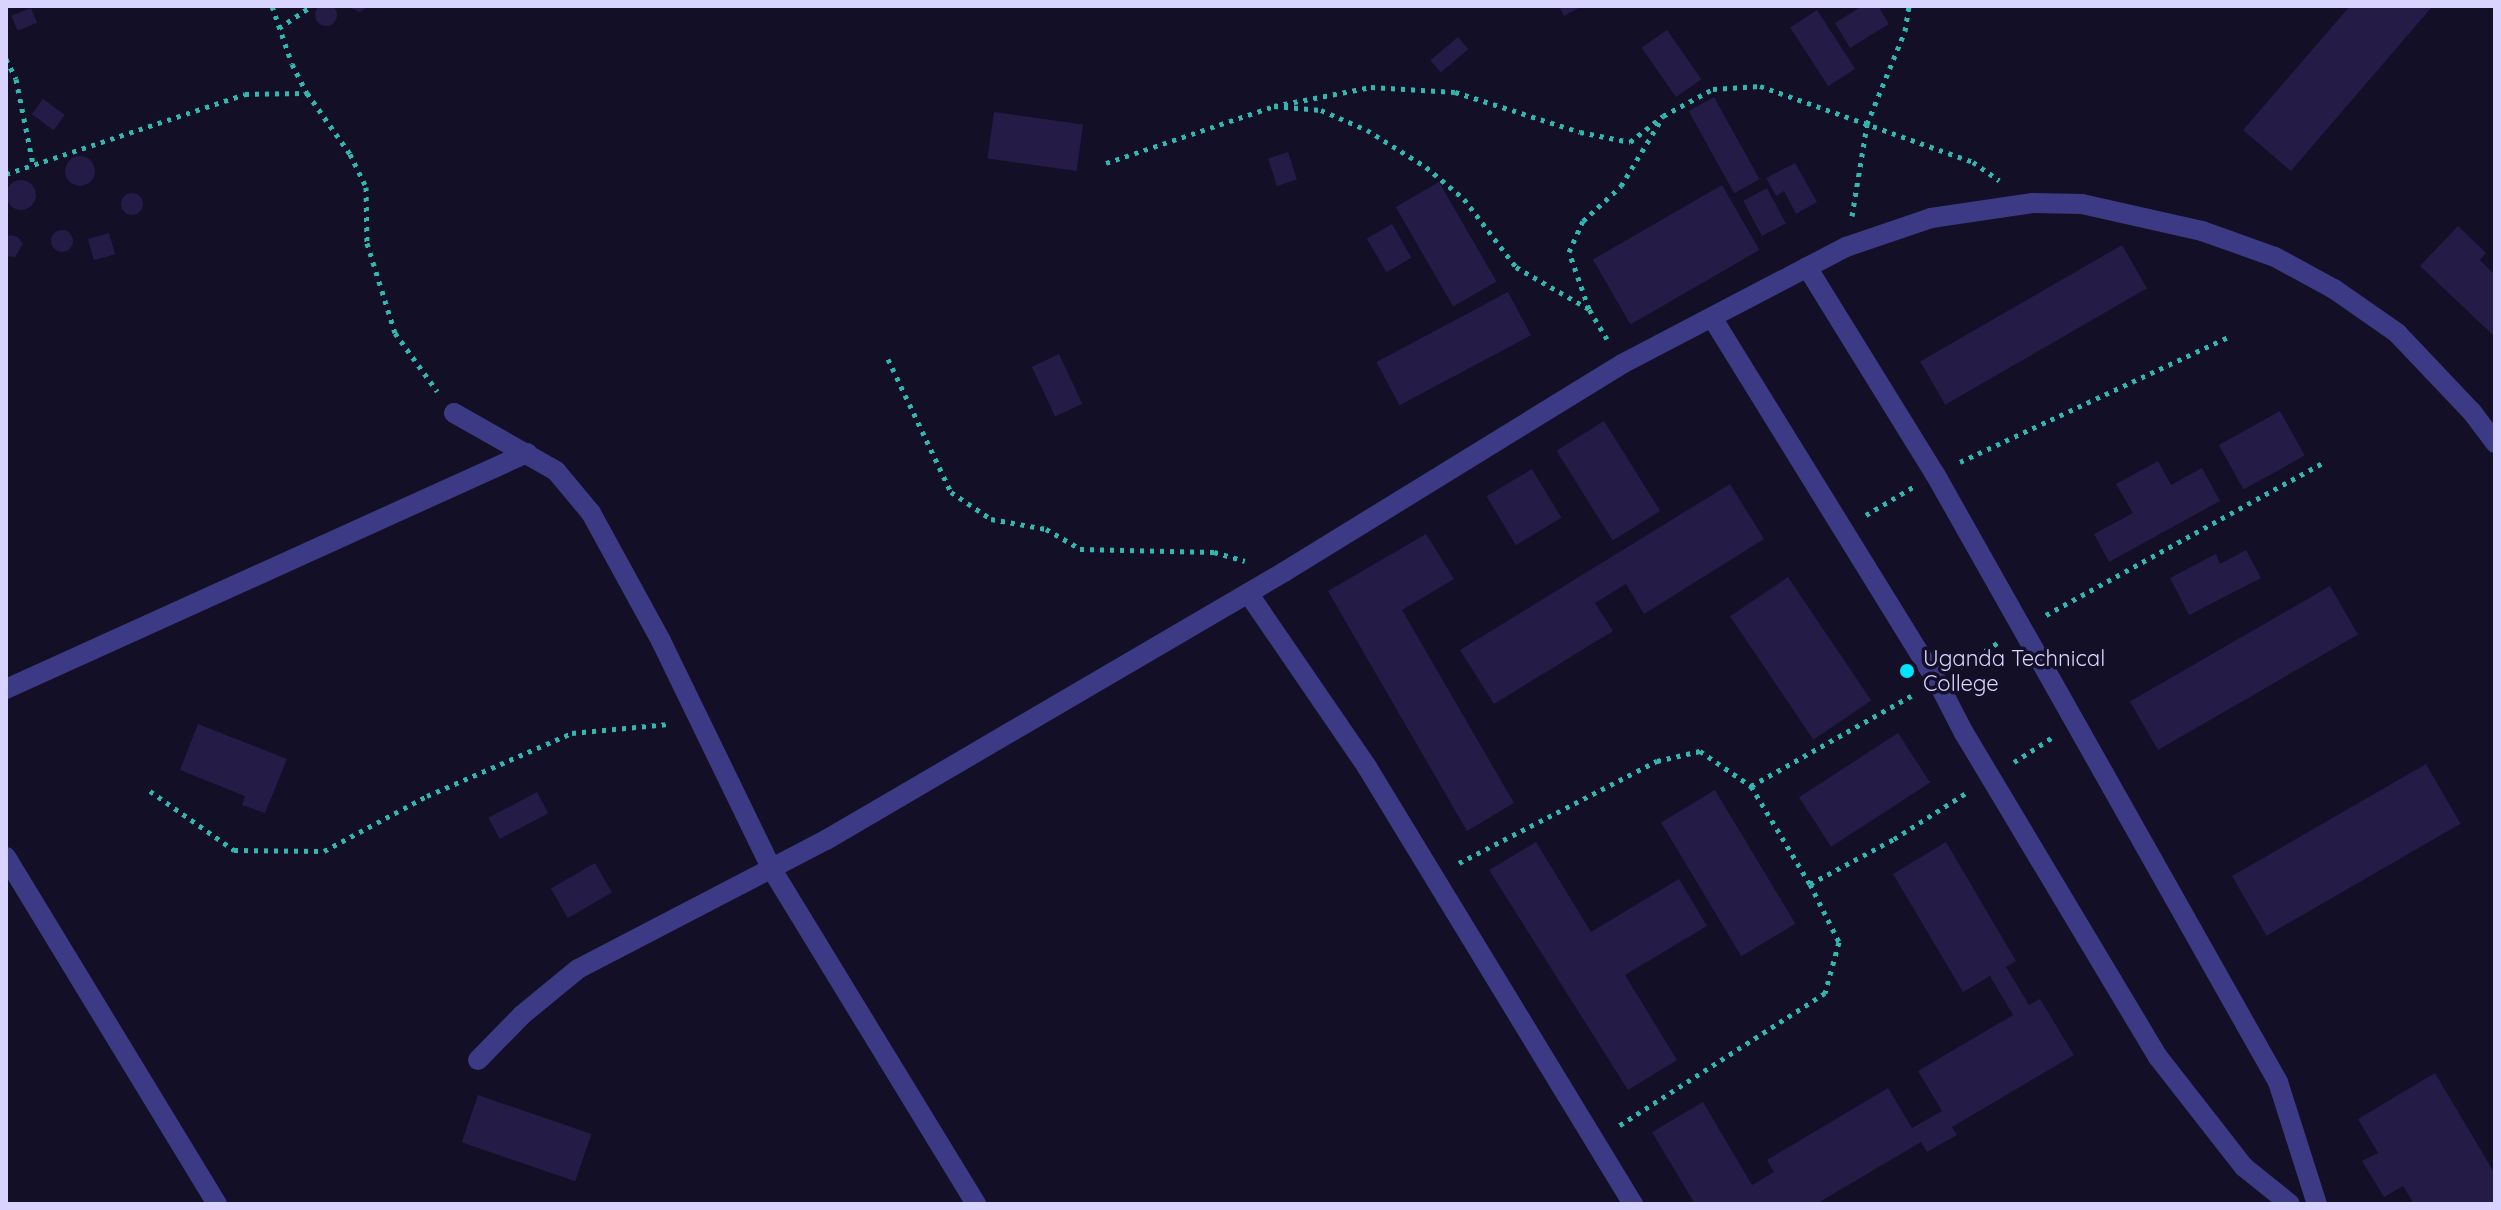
<!DOCTYPE html>
<style>
body{margin:0}
#map{position:relative;width:2501px;height:1210px;overflow:hidden;background:#130f26;font-family:Quicksand,sans-serif}
div>[style]{position:absolute}
.building>*{inset:0;background:#241b47;transform-origin:0 0}
.round{border-radius:50%}
.path>*{height:5px;margin-top:-2.5px;transform-origin:0;background:repeating-linear-gradient(90deg,#2fb8b0 0 4px,transparent 0 10px)}
.street>*{height:20px;margin:-10px;padding:0 10px;transform-origin:10px;border-radius:10px;background:#3d3a85}
.dots>*{width:22px;height:22px;translate:-50% -50%;box-sizing:border-box;border:4px solid #130f26;border-radius:50%}
span{translate:-50% -50%;white-space:nowrap;text-align:center;line-height:1.15;-webkit-text-stroke:7px #130f26;paint-order:stroke}
.poi-label{font-size:22px;color:#d9d4ff}
.left{translate:0 -50%;text-align:left}
.frame{position:absolute;inset:0;border:8px solid #d9d4ff;pointer-events:none}
</style>
<div id="map">
<div class="building">
<div class="round" style="left:315px;top:4px;width:22px;height:22px"></div>
<div style="clip-path:polygon(346px 6px,369px 6px,360px 12px)"></div>
<div style="clip-path:polygon(1559px 6px,1583px 6px,1564px 16px)"></div>
<div style="clip-path:polygon(1862px 6px,1878px 6px,1889px 24px,1850px 48px,1835px 23px)"></div>
<div style="clip-path:polygon(2350px 6px,2431px 8px,2291px 171px,2243px 130px)"></div>
<div style="left:31px;top:8px;width:16px;height:21px;rotate:68deg"></div>
<div style="left:1817px;top:10px;width:70px;height:32px;rotate:57deg"></div>
<div style="left:1667px;top:30px;width:60px;height:31px;rotate:55deg"></div>
<div style="left:1458px;top:37px;width:16px;height:36px;rotate:50deg"></div>
<div style="left:1714px;top:97px;width:94px;height:29px;rotate:61deg"></div>
<div style="left:43px;top:99px;width:27px;height:19px;rotate:36deg"></div>
<div style="left:994px;top:112px;width:90px;height:47px;rotate:8deg"></div>
<div style="left:1288px;top:152px;width:29px;height:21px;rotate:72deg"></div>
<div class="round" style="left:65px;top:156px;width:30px;height:30px"></div>
<div style="clip-path:polygon(1795px 163px,1817px 202px,1796px 214px,1784px 191px,1776px 196px,1766px 178px)"></div>
<div class="round" style="left:6px;top:180px;width:30px;height:30px"></div>
<div style="left:1439px;top:182px;width:115px;height:50px;rotate:60deg"></div>
<div style="left:1722px;top:185px;width:75px;height:149px;rotate:60deg"></div>
<div style="left:1767px;top:188px;width:40px;height:27px;rotate:62deg"></div>
<div class="round" style="left:121px;top:193px;width:22px;height:22px"></div>
<div style="left:1392px;top:224px;width:39px;height:29px;rotate:60deg"></div>
<div style="clip-path:polygon(2458px 226px,2486px 253px,2480px 260px,2495px 275px,2495px 337px,2420px 266px)"></div>
<div class="round" style="left:51px;top:230px;width:22px;height:22px"></div>
<div style="left:109px;top:233px;width:22px;height:22px;rotate:74deg"></div>
<div style="clip-path:polygon(10px 235px,18px 237px,23px 244px,15px 257px,6px 256px,6px 238px)"></div>
<div style="left:2122px;top:245px;width:50px;height:233px;rotate:60deg"></div>
<div style="left:1508px;top:292px;width:49px;height:149px;rotate:62deg"></div>
<div style="left:1059px;top:354px;width:55px;height:30px;rotate:65deg"></div>
<div style="left:2280px;top:411px;width:51px;height:70px;rotate:61deg"></div>
<div style="left:1604px;top:421px;width:106px;height:56px;rotate:58deg"></div>
<div style="clip-path:polygon(2158px 461px,2171px 485px,2202px 468px,2220px 501px,2109px 562px,2094px 534px,2133px 513px,2116px 484px)"></div>
<div style="left:1532px;top:469px;width:57px;height:53px;rotate:59deg"></div>
<div style="clip-path:polygon(1730px 484px,1764px 539px,1644px 614px,1626px 584px,1595px 603px,1613px 631px,1494px 704px,1460px 650px)"></div>
<div style="clip-path:polygon(1426px 534px,1454px 579px,1402px 610px,1514px 803px,1467px 831px,1328px 591px)"></div>
<div style="clip-path:polygon(2246px 550px,2261px 578px,2189px 615px,2170px 578px,2216px 554px,2220px 564px)"></div>
<div style="left:1788px;top:577px;width:149px;height:70px;rotate:56deg"></div>
<div style="left:2330px;top:586px;width:56px;height:231px;rotate:60deg"></div>
<div style="clip-path:polygon(198px 724px,287px 759px,265px 813px,242px 805px,245px 796px,180px 770px)"></div>
<div style="left:1898px;top:733px;width:59px;height:118px;rotate:57deg"></div>
<div style="left:2426px;top:764px;width:69px;height:224px;rotate:60deg"></div>
<div style="left:1715px;top:790px;width:156px;height:63px;rotate:59deg"></div>
<div style="left:537px;top:792px;width:24px;height:55px;rotate:62deg"></div>
<div style="clip-path:polygon(1536px 842px,1591px 932px,1679px 879px,1707px 926px,1625px 975px,1677px 1060px,1628px 1090px,1489px 870px)"></div>
<div style="clip-path:polygon(1946px 842px,2016px 961px,2006px 967px,2029px 1005px,2040px 999px,2074px 1055px,1952px 1127px,1957px 1135px,1927px 1152px,1921px 1142px,1816px 1204px,1695px 1204px,1652px 1132px,1703px 1102px,1752px 1185px,1774px 1172px,1767px 1160px,1888px 1088px,1912px 1128px,1942px 1111px,1918px 1071px,2013px 1015px,1990px 976px,1963px 992px,1893px 874px)"></div>
<div style="left:595px;top:863px;width:34px;height:51px;rotate:60deg"></div>
<div style="clip-path:polygon(2435px 1073px,2495px 1174px,2495px 1204px,2414px 1204px,2403px 1186px,2384px 1197px,2362px 1161px,2378px 1153px,2358px 1119px)"></div>
<div style="left:478px;top:1095px;width:120px;height:50px;rotate:19deg"></div>
</div>
<div class="path">
<div style="left:272px;top:6px;width:61px;rotate:71deg"></div>
<div style="left:292px;top:64px;width:33px;rotate:63deg"></div>
<div style="left:307px;top:93px;width:75px;rotate:54.8deg"></div>
<div style="left:350px;top:154px;width:37px;rotate:64deg"></div>
<div style="left:366px;top:187px;width:56px;rotate:89deg"></div>
<div style="left:367px;top:243px;width:94px;rotate:72.7deg"></div>
<div style="left:395px;top:333px;width:72px;rotate:54.1deg"></div>
<div style="left:279px;top:28px;width:40px;rotate:-34deg"></div>
<div style="left:6px;top:59px;width:22px;rotate:63deg"></div>
<div style="left:16px;top:79px;width:87px;rotate:78.7deg"></div>
<div style="left:1274px;top:106px;width:99px;rotate:-11.1deg"></div>
<div style="left:1371px;top:87px;width:84px;rotate:3.4deg"></div>
<div style="left:1455px;top:92px;width:131px;rotate:17.7deg"></div>
<div style="left:1580px;top:132px;width:51px;rotate:11.3deg"></div>
<div style="left:1630px;top:142px;width:42px;rotate:-38.2deg"></div>
<div style="left:1663px;top:116px;width:57px;rotate:-28.4deg"></div>
<div style="left:1713px;top:89px;width:47px;rotate:-3.7deg"></div>
<div style="left:1760px;top:86px;width:226px;rotate:19.6deg"></div>
<div style="left:1973px;top:162px;width:32px;rotate:35deg"></div>
<div style="left:1106px;top:163px;width:177px;rotate:-18.7deg"></div>
<div style="left:1274px;top:106px;width:47px;rotate:4.9deg"></div>
<div style="left:1321px;top:110px;width:50px;rotate:23.5deg"></div>
<div style="left:1367px;top:130px;width:70px;rotate:32.1deg"></div>
<div style="left:1426px;top:167px;width:50px;rotate:40.1deg"></div>
<div style="left:1464px;top:199px;width:86px;rotate:52.6deg"></div>
<div style="left:1516px;top:267px;width:84px;rotate:29.9deg"></div>
<div style="left:6px;top:174px;width:252px;rotate:-18.5deg"></div>
<div style="left:245px;top:94px;width:62px;rotate:-0.9deg"></div>
<div style="left:1852px;top:216px;width:93px;rotate:-80.7deg"></div>
<div style="left:1867px;top:124px;width:100px;rotate:-67.8deg"></div>
<div style="left:1905px;top:31px;width:25px;rotate:-81deg"></div>
<div style="left:1607px;top:339px;width:35px;rotate:-121deg"></div>
<div style="left:1589px;top:309px;width:60px;rotate:-109.3deg"></div>
<div style="left:1569px;top:252px;width:34px;rotate:-66deg"></div>
<div style="left:1583px;top:221px;width:52px;rotate:-42.6deg"></div>
<div style="left:1621px;top:186px;width:77px;rotate:-58.8deg"></div>
<div style="left:888px;top:359px;width:147px;rotate:64.7deg"></div>
<div style="left:951px;top:492px;width:48px;rotate:34deg"></div>
<div style="left:991px;top:519px;width:56px;rotate:10.3deg"></div>
<div style="left:1046px;top:529px;width:39px;rotate:30deg"></div>
<div style="left:1080px;top:549px;width:134px;rotate:1.3deg"></div>
<div style="left:1214px;top:552px;width:32px;rotate:16deg"></div>
<div style="left:1960px;top:462px;width:296px;rotate:-25deg"></div>
<div style="left:1866px;top:515px;width:55px;rotate:-30.8deg"></div>
<div style="left:2046px;top:615px;width:315px;rotate:-28.8deg"></div>
<div style="left:1960px;top:667px;width:46px;rotate:-32.7deg"></div>
<div style="left:2014px;top:762px;width:46px;rotate:-32.7deg"></div>
<div style="left:1751px;top:786px;width:187px;rotate:-29.4deg"></div>
<div style="left:150px;top:791px;width:103px;rotate:35.1deg"></div>
<div style="left:234px;top:850px;width:90px;rotate:0.6deg"></div>
<div style="left:324px;top:851px;width:117px;rotate:-28.1deg"></div>
<div style="left:427px;top:796px;width:158px;rotate:-23.5deg"></div>
<div style="left:572px;top:733px;width:97px;rotate:-5.3deg"></div>
<div style="left:1459px;top:863px;width:223px;rotate:-27.3deg"></div>
<div style="left:1657px;top:761px;width:44px;rotate:-13.1deg"></div>
<div style="left:1700px;top:751px;width:62px;rotate:34.5deg"></div>
<div style="left:1751px;top:786px;width:114px;rotate:59deg"></div>
<div style="left:1810px;top:884px;width:65px;rotate:63.4deg"></div>
<div style="left:1839px;top:942px;width:53px;rotate:105.4deg"></div>
<div style="left:1825px;top:993px;width:245px;rotate:147.2deg"></div>
<div style="left:1810px;top:884px;width:95px;rotate:-28.2deg"></div>
<div style="left:1894px;top:839px;width:89px;rotate:-32.6deg"></div>
</div>
<div class="street">
<div style="left:1807px;top:267px;width:243px;rotate:58.3deg"></div>
<div style="left:1935px;top:474px;width:698px;rotate:60.57deg"></div>
<div style="left:2278px;top:1082px;width:128px;rotate:72.3deg"></div>
<div style="left:1713px;top:319px;width:426px;rotate:58.3deg"></div>
<div style="left:1937px;top:681px;width:59px;rotate:62.6deg"></div>
<div style="left:1964px;top:733px;width:378px;rotate:59.1deg"></div>
<div style="left:2158px;top:1057px;width:140px;rotate:52deg"></div>
<div style="left:2244px;top:1167px;width:59px;rotate:38.8deg"></div>
<div style="left:454px;top:413px;width:117px;rotate:29.6deg"></div>
<div style="left:556px;top:471px;width:55px;rotate:50.2deg"></div>
<div style="left:591px;top:513px;width:146px;rotate:61.3deg"></div>
<div style="left:661px;top:641px;width:252px;rotate:64.1deg"></div>
<div style="left:771px;top:868px;width:394px;rotate:58.6deg"></div>
<div style="left:1248px;top:593px;width:211px;rotate:55.6deg"></div>
<div style="left:1367px;top:767px;width:512px;rotate:58.67deg"></div>
<div style="left:6px;top:689px;width:572px;rotate:-24.37deg"></div>
<div style="left:6px;top:857px;width:406px;rotate:58.7deg"></div>
<div style="left:478px;top:1060px;width:63px;rotate:-45.6deg"></div>
<div style="left:522px;top:1015px;width:72px;rotate:-39.4deg"></div>
<div style="left:578px;top:969px;width:280px;rotate:-27.5deg"></div>
<div style="left:826px;top:840px;width:531px;rotate:-30.33deg"></div>
<div style="left:1284px;top:572px;width:397px;rotate:-31.6deg"></div>
<div style="left:1622px;top:364px;width:253px;rotate:-27.6deg"></div>
<div style="left:1846px;top:247px;width:90px;rotate:-18.8deg"></div>
<div style="left:1931px;top:218px;width:103px;rotate:-8.4deg"></div>
<div style="left:2033px;top:203px;width:49px;rotate:1.2deg"></div>
<div style="left:2082px;top:204px;width:123px;rotate:12.7deg"></div>
<div style="left:2202px;top:231px;width:77px;rotate:19.6deg"></div>
<div style="left:2275px;top:257px;width:67px;rotate:28.5deg"></div>
<div style="left:2334px;top:289px;width:77px;rotate:34.9deg"></div>
<div style="left:2397px;top:333px;width:109px;rotate:46.5deg"></div>
<div style="left:2472px;top:412px;width:39px;rotate:53deg"></div>
</div>
<div class="dots">
<div style="left:1907px;top:671px;background:#00e5ff"></div>
</div>
<div class="poi-label">
<span class="left" style="left:1923px;top:671px">Uganda Technical<br>College</span>
</div>
<div class="frame"></div>
</div>
